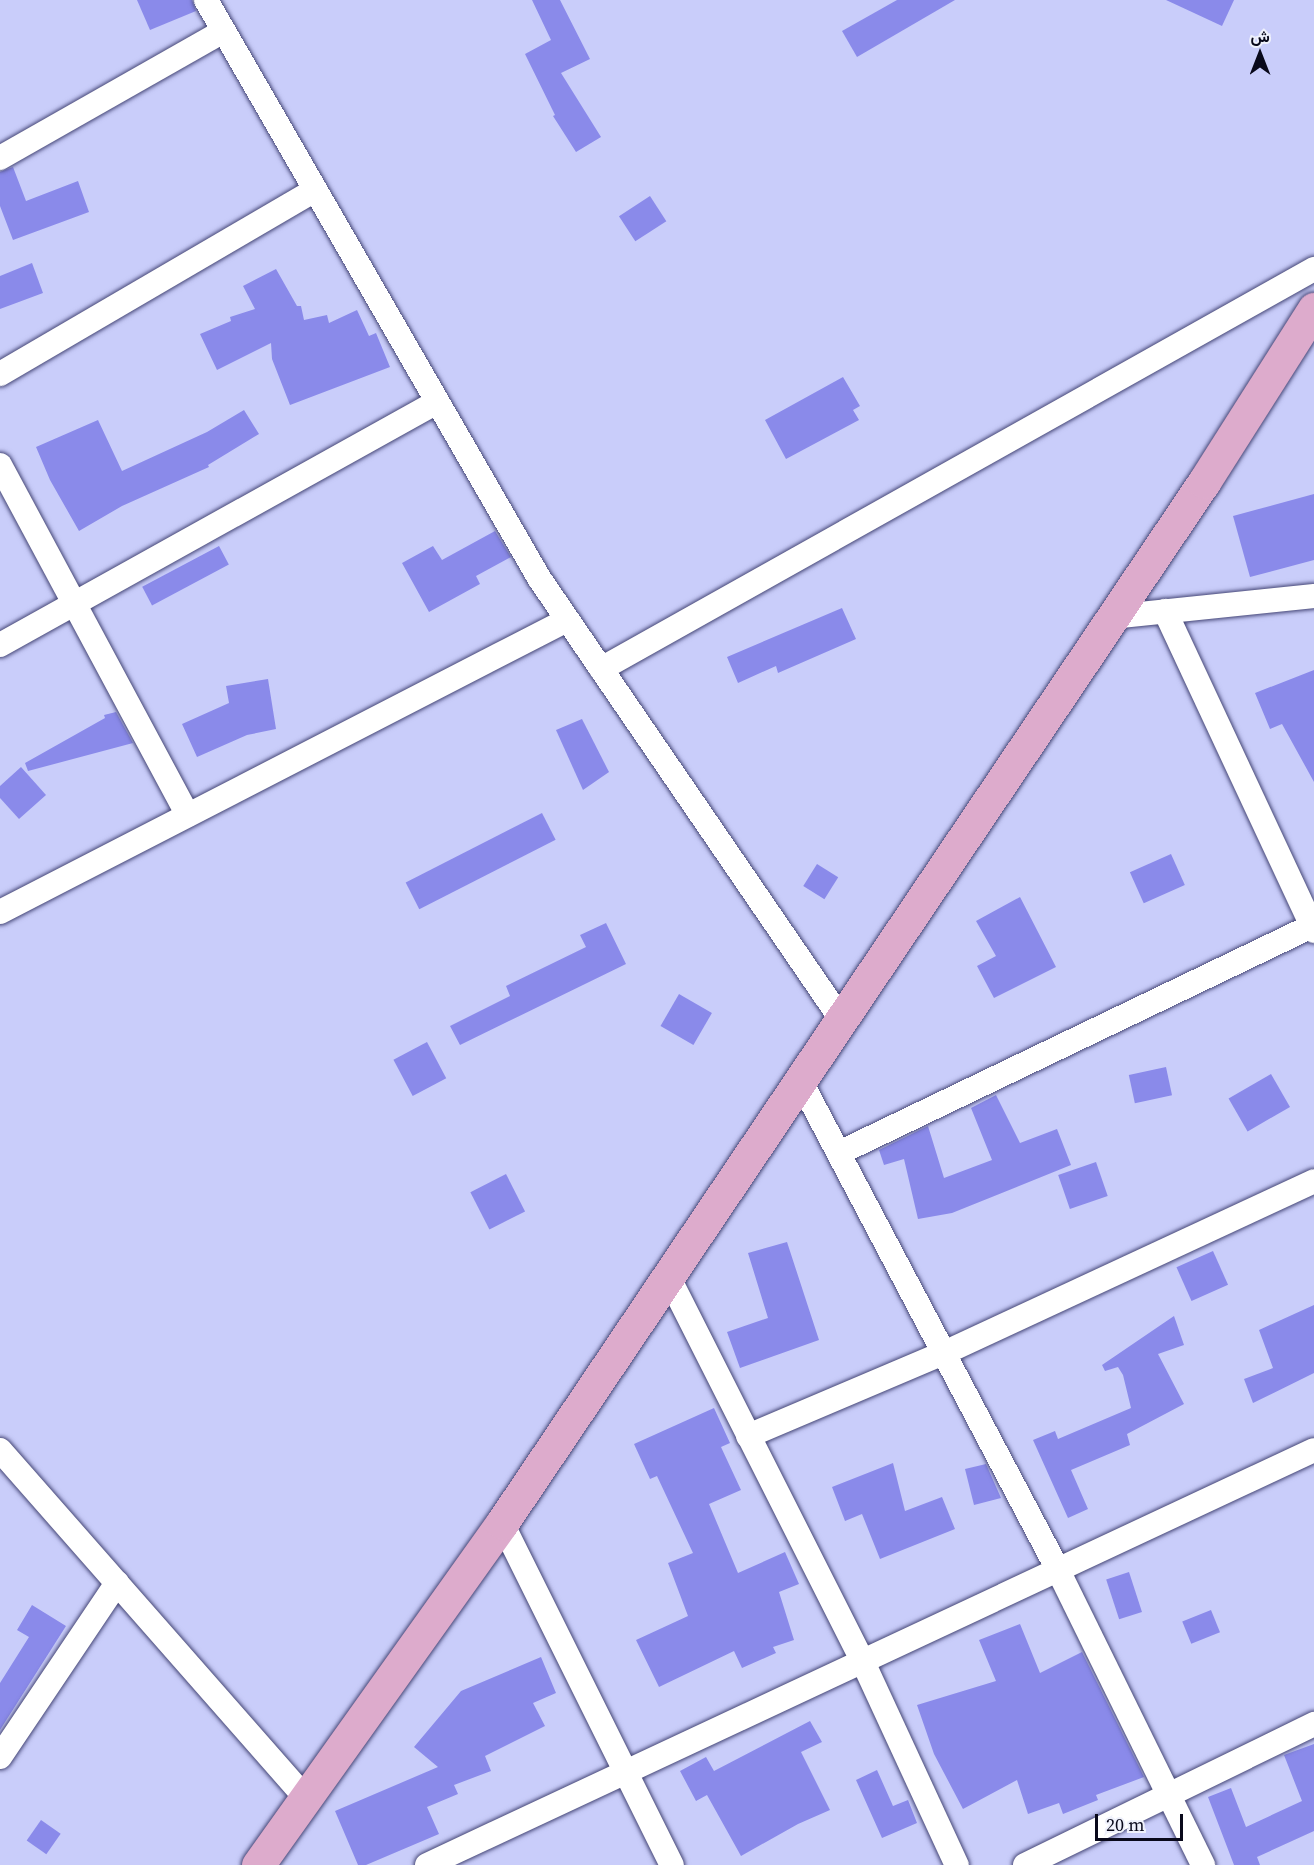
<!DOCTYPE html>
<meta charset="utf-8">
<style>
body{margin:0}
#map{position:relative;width:1314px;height:1865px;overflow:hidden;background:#c9cdfa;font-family:"Source Serif 4",Vazirmatn,serif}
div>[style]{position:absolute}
.building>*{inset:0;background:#8a8aea;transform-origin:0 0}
.roads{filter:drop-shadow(0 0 2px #454676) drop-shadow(0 0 2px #454676)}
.street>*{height:24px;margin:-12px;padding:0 12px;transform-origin:12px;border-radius:12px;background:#fff}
.primary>*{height:33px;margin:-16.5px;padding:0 16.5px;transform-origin:16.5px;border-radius:16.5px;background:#ddabcc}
span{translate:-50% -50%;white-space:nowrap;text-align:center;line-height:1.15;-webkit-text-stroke:6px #eff1fc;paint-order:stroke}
.north{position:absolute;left:1230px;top:24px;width:60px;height:60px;-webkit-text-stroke:4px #eff1fc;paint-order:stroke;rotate:0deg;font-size:16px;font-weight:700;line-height:24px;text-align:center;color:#09091b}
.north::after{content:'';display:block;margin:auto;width:21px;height:27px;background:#09091b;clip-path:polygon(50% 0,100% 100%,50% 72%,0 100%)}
.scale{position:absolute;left:1095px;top:1814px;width:88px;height:27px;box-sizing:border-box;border:3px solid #09091b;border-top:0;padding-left:8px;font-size:18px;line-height:21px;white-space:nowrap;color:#09091b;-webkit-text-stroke:4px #eff1fc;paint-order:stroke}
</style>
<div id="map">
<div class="building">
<div style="clip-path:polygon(137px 0,192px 0,196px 11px,150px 30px)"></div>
<div style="clip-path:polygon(532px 0,560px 0,590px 59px,561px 73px,601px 137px,576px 152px,553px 116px,555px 115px,525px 54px,551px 40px)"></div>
<div style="clip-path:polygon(897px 0,955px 0,857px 57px,842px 31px)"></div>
<div style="clip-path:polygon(1166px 0,1234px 0,1222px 26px)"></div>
<div style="clip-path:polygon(13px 167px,26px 201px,78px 181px,89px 212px,13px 240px,0 206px,0 172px)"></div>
<div style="left:650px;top:196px;width:30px;height:37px;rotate:57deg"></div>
<div style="clip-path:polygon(32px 263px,43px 293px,0 309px,0 276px)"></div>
<div style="clip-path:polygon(276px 269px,297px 306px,301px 306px,304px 320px,327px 315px,329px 323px,357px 310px,369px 336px,376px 333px,390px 367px,290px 405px,272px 359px,271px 343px,217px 370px,200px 334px,231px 321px,230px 317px,255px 309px,243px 286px)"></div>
<div style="clip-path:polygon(843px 377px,860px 406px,853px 410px,859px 420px,786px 459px,765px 420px)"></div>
<div style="clip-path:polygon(244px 410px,259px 434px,208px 465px,209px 467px,122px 506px,79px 531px,50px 480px,36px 447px,98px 420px,122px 471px,207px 432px)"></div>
<div style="clip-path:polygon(1314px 494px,1314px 560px,1250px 577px,1233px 516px)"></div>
<div style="clip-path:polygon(495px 531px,511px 557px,476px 576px,480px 584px,429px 612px,402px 563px,433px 546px,442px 560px)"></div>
<div style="left:219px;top:546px;width:21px;height:87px;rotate:62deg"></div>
<div style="clip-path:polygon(842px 608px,856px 639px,778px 673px,776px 666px,738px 683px,727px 657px)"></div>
<div style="clip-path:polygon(1314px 670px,1314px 782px,1282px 724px,1270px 729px,1255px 693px)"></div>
<div style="clip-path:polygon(268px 679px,276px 729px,247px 735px,197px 757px,182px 724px,229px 703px,226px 686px)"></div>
<div style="clip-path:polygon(116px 712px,133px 743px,28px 771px,25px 763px,105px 718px,104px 715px)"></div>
<div style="clip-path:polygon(582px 719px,609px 772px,583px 790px,556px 730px)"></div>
<div style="clip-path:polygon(21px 767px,46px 795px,19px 819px,0 798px,0 786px)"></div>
<div style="left:542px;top:813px;width:30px;height:153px;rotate:63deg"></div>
<div style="left:1171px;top:854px;width:34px;height:45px;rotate:66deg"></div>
<div style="left:817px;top:864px;width:25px;height:26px;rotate:32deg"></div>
<div style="clip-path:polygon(1020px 897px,1056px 967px,994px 998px,977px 966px,996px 956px,976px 921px)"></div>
<div style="clip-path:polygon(606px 923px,626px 964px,460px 1045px,450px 1026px,510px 996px,506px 986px,586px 947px,580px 935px)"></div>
<div style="left:679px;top:994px;width:38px;height:37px;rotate:30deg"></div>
<div style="left:427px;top:1042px;width:41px;height:38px;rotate:62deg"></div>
<div style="left:1166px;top:1067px;width:29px;height:38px;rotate:78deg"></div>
<div style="left:1271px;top:1074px;width:38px;height:49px;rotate:60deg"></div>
<div style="clip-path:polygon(996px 1095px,1020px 1143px,1057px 1129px,1071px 1165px,952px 1213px,918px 1219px,904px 1159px,884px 1165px,879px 1150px,928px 1126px,944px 1178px,992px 1160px,971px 1108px)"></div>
<div style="left:1096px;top:1162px;width:36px;height:40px;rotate:71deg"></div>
<div style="left:506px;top:1174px;width:42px;height:40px;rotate:63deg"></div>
<div style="clip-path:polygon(787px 1242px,819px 1340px,740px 1368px,727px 1332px,768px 1318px,748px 1253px)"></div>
<div style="left:1213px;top:1251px;width:37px;height:40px;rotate:66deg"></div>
<div style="clip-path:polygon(1314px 1305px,1314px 1373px,1253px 1403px,1244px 1379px,1273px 1368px,1259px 1330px)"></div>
<div style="clip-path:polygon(1174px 1316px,1184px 1345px,1158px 1354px,1184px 1404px,1127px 1434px,1130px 1445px,1071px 1470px,1088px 1509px,1068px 1518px,1033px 1440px,1055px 1431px,1058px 1439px,1131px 1408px,1123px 1375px,1118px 1367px,1105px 1371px,1102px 1365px)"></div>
<div style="clip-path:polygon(714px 1408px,730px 1443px,721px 1447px,741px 1490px,709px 1504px,738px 1573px,785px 1552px,799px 1584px,779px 1592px,794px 1640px,773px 1647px,776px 1653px,742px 1668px,734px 1651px,659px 1687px,636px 1640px,688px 1616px,668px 1563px,693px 1553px,657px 1476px,650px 1479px,634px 1444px)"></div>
<div style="clip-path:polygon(893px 1463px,905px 1511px,942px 1497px,955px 1529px,880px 1559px,862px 1514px,845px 1521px,832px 1487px)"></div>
<div style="clip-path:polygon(986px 1464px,1001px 1498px,974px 1505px,965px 1469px)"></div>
<div style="left:1129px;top:1572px;width:42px;height:24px;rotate:72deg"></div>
<div style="clip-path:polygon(32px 1605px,66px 1626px,0 1730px,0 1683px,29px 1637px,17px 1630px)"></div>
<div style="left:1211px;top:1610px;width:24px;height:31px;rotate:68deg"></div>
<div style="clip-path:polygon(1020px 1624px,1040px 1673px,1082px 1652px,1144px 1777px,1096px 1795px,1098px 1800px,1063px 1814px,1059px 1803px,1028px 1814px,1017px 1780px,963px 1809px,934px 1754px,917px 1705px,996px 1681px,979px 1640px)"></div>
<div style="clip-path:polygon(541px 1657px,556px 1693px,533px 1703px,545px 1726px,485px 1756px,491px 1771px,454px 1785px,458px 1794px,427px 1807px,439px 1834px,366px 1865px,358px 1865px,335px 1811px,438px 1767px,414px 1747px,461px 1691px)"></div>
<div style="clip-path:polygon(810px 1721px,822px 1742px,801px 1752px,830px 1810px,798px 1824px,741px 1856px,707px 1795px,696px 1801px,680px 1771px,706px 1757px,714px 1771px)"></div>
<div style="clip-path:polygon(1314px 1744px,1314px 1831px,1257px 1857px,1260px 1865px,1234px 1865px,1208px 1797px,1231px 1788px,1246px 1827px,1302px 1801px,1284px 1755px)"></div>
<div style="clip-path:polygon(877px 1770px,893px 1806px,908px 1800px,917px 1823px,882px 1838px,856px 1780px)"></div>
<div style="left:41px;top:1820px;width:24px;height:25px;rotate:35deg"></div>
</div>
<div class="roads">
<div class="street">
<div style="left:206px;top:0;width:667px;rotate:60.05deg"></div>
<div style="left:539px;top:578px;width:534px;rotate:55.6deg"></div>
<div style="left:0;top:158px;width:257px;rotate:-29.6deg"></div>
<div style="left:0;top:374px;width:365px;rotate:-30.3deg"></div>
<div style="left:0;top:465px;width:397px;rotate:61.8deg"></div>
<div style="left:1165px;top:611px;width:353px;rotate:65deg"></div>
<div style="left:1111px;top:617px;width:204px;rotate:-5.9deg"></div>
<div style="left:0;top:645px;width:500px;rotate:-29.08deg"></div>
<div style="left:601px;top:669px;width:818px;rotate:-29.29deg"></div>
<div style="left:0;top:912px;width:638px;rotate:-27.25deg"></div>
<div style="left:800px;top:1080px;width:554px;rotate:62.23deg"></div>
<div style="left:1058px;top:1570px;width:329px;rotate:63.8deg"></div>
<div style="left:839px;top:1153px;width:527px;rotate:-25.64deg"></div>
<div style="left:668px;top:1276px;width:432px;rotate:63.2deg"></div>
<div style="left:863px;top:1662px;width:224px;rotate:65.2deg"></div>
<div style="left:748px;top:1436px;width:213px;rotate:-23deg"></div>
<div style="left:944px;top:1353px;width:408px;rotate:-24.9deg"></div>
<div style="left:0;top:1450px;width:462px;rotate:48.7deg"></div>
<div style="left:502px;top:1523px;width:382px;rotate:63.6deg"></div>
<div style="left:0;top:1757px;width:210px;rotate:-56.1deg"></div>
<div style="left:427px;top:1865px;width:979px;rotate:-25.07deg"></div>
<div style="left:1025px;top:1865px;width:322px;rotate:-26deg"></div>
</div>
<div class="primary">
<div style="left:258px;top:1865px;width:420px;rotate:-54.5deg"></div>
<div style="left:502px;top:1523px;width:1256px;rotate:-56.01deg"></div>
<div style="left:1204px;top:482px;width:205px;rotate:-57.6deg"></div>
</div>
</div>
<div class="north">ش</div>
<div class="scale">20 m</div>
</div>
